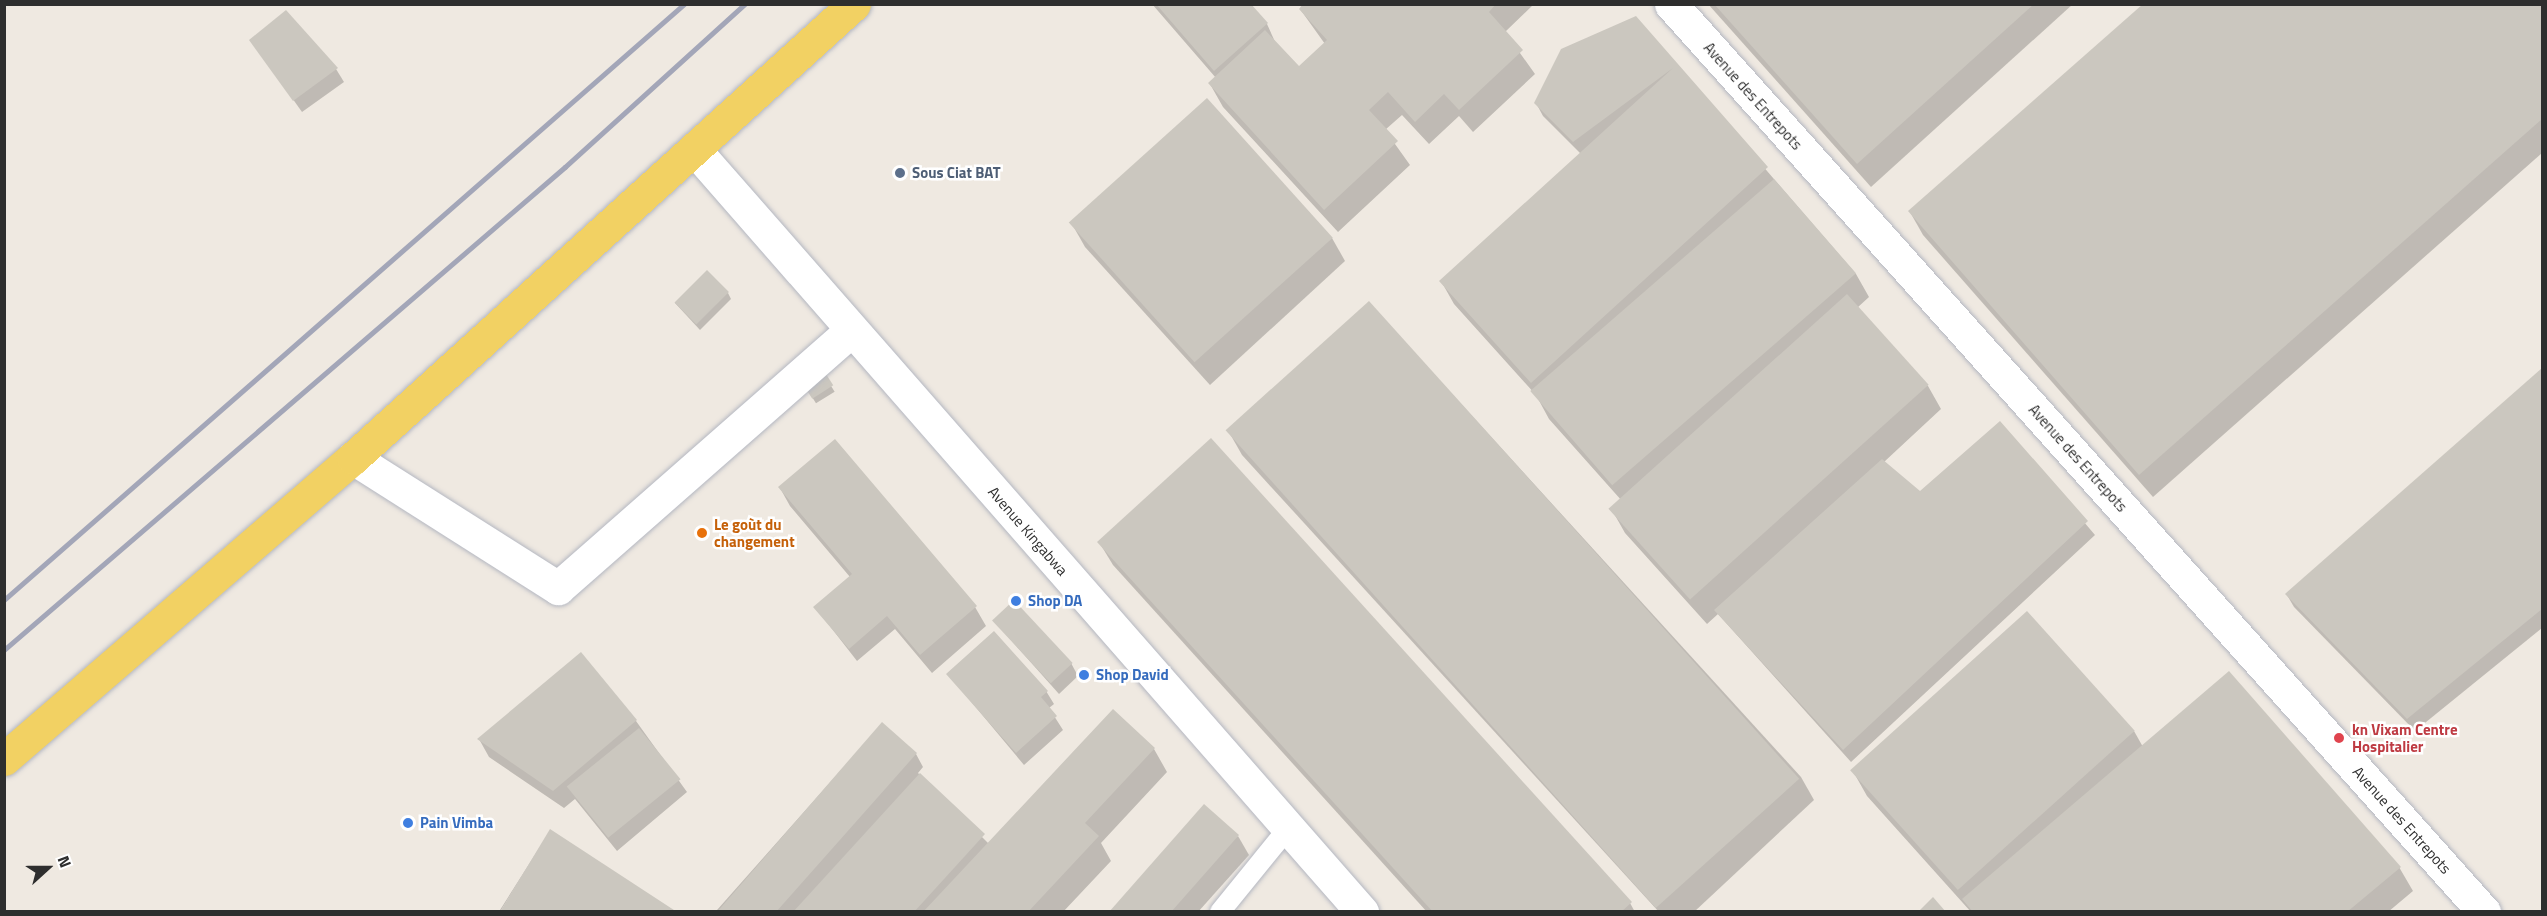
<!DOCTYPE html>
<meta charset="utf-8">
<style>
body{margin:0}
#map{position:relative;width:2547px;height:916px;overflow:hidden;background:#efe9e1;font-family:"Titillium Web",sans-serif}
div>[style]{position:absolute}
.shadow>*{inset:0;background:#0003;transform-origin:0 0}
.building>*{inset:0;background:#cbc7bf;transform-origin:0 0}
.roads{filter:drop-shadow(0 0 2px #b4b7c1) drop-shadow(0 0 2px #b4b7c1)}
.lane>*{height:20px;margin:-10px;padding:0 10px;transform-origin:10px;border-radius:10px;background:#fff}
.street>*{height:33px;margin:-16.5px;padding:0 16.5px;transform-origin:16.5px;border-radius:16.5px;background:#fff}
.secondary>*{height:33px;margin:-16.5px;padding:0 16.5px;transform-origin:16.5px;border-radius:16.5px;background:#fff}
.primary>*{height:33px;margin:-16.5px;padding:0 16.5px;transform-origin:16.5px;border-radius:16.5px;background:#f2d163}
.rail>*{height:4.5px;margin:-2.25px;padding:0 2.25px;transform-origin:2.25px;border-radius:2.25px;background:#a3a6b8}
.dots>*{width:16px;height:16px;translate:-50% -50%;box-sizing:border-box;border:3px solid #fff;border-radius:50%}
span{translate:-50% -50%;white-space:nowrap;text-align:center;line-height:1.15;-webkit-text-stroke:5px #fff;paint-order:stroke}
.street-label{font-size:15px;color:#2e2e2e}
.service-label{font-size:15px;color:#4e5e75;font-weight:700}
.left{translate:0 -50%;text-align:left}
.food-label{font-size:15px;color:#c56008;font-weight:700}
.shop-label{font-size:15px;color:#366cbe;font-weight:700}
.health-label{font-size:15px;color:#be3a42;font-weight:700}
.frame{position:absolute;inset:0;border:6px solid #2e2e2e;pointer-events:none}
.north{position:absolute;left:18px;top:838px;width:60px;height:60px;-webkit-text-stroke:4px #fff;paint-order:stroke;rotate:69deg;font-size:16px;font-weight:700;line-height:24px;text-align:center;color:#2e2e2e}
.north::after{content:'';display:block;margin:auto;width:21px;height:27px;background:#2e2e2e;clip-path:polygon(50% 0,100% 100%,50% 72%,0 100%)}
</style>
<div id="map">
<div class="shadow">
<div style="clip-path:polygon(1152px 4px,1249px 4px,1267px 24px,1276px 44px,1299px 68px,1325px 44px,1300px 9px,1306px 4px,1534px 4px,1505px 32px,1535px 74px,1473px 132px,1459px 116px,1429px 144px,1402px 115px,1385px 130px,1410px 165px,1338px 232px,1223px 107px,1210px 84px,1216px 78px)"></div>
<div style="clip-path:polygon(1708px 4px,2073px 4px,1871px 187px)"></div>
<div style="clip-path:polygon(2145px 4px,2542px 4px,2542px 153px,2153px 497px,1923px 235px,1910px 212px)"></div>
<div style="clip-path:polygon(1635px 18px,1856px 274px,1869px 297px,1857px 308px,1928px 386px,1941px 409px,1884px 462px,1920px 493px,2000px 423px,2095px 535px,1851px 762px,1718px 614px,1707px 624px,1625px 533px,1612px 510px,1622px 501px,1549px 419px,1536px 395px,1454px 304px,1441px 281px,1581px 154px,1543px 116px,1536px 103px)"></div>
<div style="clip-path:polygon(251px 40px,336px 69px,344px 82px,302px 112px)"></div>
<div style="clip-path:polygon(1207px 100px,1332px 238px,1345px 261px,1210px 385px,1085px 247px,1072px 224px)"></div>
<div style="clip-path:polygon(728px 293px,731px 299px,700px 330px,675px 303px)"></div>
<div style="clip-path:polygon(1369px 303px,1801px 777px,1814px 800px,1694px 912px,1659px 912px,1242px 455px,1229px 432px)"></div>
<div style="clip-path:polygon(2542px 370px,2542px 628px,2415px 731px,2294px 607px,2287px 595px)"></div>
<div style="left:823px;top:373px;width:22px;height:22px;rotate:58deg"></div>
<div style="clip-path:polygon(780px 488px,975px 607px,986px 626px,932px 673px,895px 629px,857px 661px,815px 607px,850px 577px,790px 506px)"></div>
<div style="clip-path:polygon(1099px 542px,1630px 903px,1635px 912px,1427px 912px,1113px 565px)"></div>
<div style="clip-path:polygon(994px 621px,1071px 663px,1078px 676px,1059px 694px)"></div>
<div style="clip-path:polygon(581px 654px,636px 721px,687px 792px,617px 851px,575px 799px,564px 808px,489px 757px,479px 739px)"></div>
<div style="clip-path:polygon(948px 674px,1046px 691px,1054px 704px,1049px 708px,1063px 730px,1024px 765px)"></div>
<div style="clip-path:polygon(1113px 711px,1154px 749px,1167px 772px,1101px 843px,1111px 861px,1063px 912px,717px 910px,882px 724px,916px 754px,923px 767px,918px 773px,989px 844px)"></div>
<div style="clip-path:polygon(2134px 731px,2143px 747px,2399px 867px,2413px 891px,2388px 912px,1971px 912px,1867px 796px,1854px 773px)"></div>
<div style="clip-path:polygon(550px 831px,500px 912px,500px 910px)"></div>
<div style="clip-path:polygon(1238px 836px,1249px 855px,1198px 912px,1111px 912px)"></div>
</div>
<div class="building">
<div style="clip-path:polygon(1156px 4px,1251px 4px,1268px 23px,1214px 71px)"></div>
<div style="clip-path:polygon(1303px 4px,1496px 4px,1489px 12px,1523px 50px,1459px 110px,1444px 94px,1415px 122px,1388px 92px,1369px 110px,1398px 141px,1324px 210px,1208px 83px,1265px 30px,1299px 66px,1327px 40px,1299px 9px)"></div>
<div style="clip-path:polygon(1714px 4px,2034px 4px,1857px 164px)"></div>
<div style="clip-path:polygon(2143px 4px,2542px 4px,2542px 119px,2139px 475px,1908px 211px)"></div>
<div style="clip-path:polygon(286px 10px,338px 68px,293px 101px,249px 40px)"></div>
<div style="clip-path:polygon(1636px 16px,1768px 167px,1531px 383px,1439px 281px,1673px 68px,1573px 142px,1534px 103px,1561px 49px)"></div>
<div style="left:1207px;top:98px;width:188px;height:186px;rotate:48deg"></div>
<div style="left:1774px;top:179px;width:125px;height:323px;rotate:49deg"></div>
<div style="left:707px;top:270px;width:31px;height:46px;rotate:45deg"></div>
<div style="left:1847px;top:294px;width:122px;height:321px;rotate:48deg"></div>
<div style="left:1369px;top:301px;width:643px;height:193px;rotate:48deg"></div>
<div style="clip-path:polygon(2542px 368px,2542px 609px,2407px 719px,2285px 594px)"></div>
<div style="left:824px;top:371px;width:17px;height:25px;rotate:57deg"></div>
<div style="clip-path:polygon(2000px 421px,2088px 521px,1843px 750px,1714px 610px,1882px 459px,1920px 491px)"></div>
<div style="clip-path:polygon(1211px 438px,1632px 902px,1621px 912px,1433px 912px,1097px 542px)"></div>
<div style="clip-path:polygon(835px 439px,977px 606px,920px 655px,887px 616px,849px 649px,813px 607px,852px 574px,778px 487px)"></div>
<div style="left:1014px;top:600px;width:86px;height:30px;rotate:47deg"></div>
<div style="left:2027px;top:611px;width:161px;height:238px;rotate:48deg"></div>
<div style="clip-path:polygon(994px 631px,1048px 691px,1041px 697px,1057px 716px,1016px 753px,946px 674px)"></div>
<div style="clip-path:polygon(581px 652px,637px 720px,553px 791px,477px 739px)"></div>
<div style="clip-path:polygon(2229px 671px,2401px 867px,2347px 912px,1973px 912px,1962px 899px)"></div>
<div style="clip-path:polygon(1113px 709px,1155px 748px,1085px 823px,1099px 836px,1028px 912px,923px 912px)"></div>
<div style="clip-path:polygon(882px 722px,917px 753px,776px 912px,717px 912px)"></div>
<div style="left:639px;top:728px;width:66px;height:93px;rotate:51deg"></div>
<div style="clip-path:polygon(920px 773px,985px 834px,914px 912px,793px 912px)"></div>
<div style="clip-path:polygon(1204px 804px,1239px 835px,1171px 912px,1109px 912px)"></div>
<div style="clip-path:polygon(550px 829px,677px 912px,500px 912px)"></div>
<div style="clip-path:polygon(1933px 897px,1946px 912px,1918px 912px)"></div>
</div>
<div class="roads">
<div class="lane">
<div style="left:1220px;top:912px;width:109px;rotate:-50.9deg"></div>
</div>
<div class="street">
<div style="left:1671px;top:4px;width:1219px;rotate:48.16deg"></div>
<div style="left:353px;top:458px;width:243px;rotate:32.4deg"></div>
<div style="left:558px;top:588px;width:391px;rotate:-41.3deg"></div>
</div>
<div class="secondary">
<div style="left:695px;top:150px;width:1013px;rotate:48.8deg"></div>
</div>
<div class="primary">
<div style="left:4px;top:759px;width:461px;rotate:-40.8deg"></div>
<div style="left:353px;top:458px;width:676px;rotate:-42.18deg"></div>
</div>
</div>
<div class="rail">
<div style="left:4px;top:600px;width:904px;rotate:-41.23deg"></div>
<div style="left:4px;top:650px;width:740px;rotate:-40.73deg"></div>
<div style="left:565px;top:167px;width:243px;rotate:-42.2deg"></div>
</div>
<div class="dots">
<div style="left:900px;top:173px;background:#5c6f8a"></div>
<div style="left:702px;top:533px;background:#e8710a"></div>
<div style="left:1016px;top:601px;background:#3f7fe0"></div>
<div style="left:1084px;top:675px;background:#3f7fe0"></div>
<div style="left:2339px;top:738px;background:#e0444e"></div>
<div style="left:408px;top:823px;background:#3f7fe0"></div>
</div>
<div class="street-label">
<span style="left:1753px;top:96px;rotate:48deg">Avenue des Entrepots</span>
<span style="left:2078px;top:458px;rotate:48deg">Avenue des Entrepots</span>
<span style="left:1028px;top:531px;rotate:49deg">Avenue Kingabwa</span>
<span style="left:2402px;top:820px;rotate:48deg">Avenue des Entrepots</span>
</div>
<div class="service-label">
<span class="left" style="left:912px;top:173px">Sous Ciat BAT</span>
</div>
<div class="food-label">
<span class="left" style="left:714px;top:533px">Le goùt du<br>changement</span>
</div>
<div class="shop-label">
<span class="left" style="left:1028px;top:601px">Shop DA</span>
<span class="left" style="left:1096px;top:675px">Shop David</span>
<span class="left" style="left:420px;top:823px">Pain Vimba</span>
</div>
<div class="health-label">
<span class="left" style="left:2352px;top:738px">kn Vixam Centre<br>Hospitalier</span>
</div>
<div class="frame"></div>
<div class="north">N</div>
</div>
